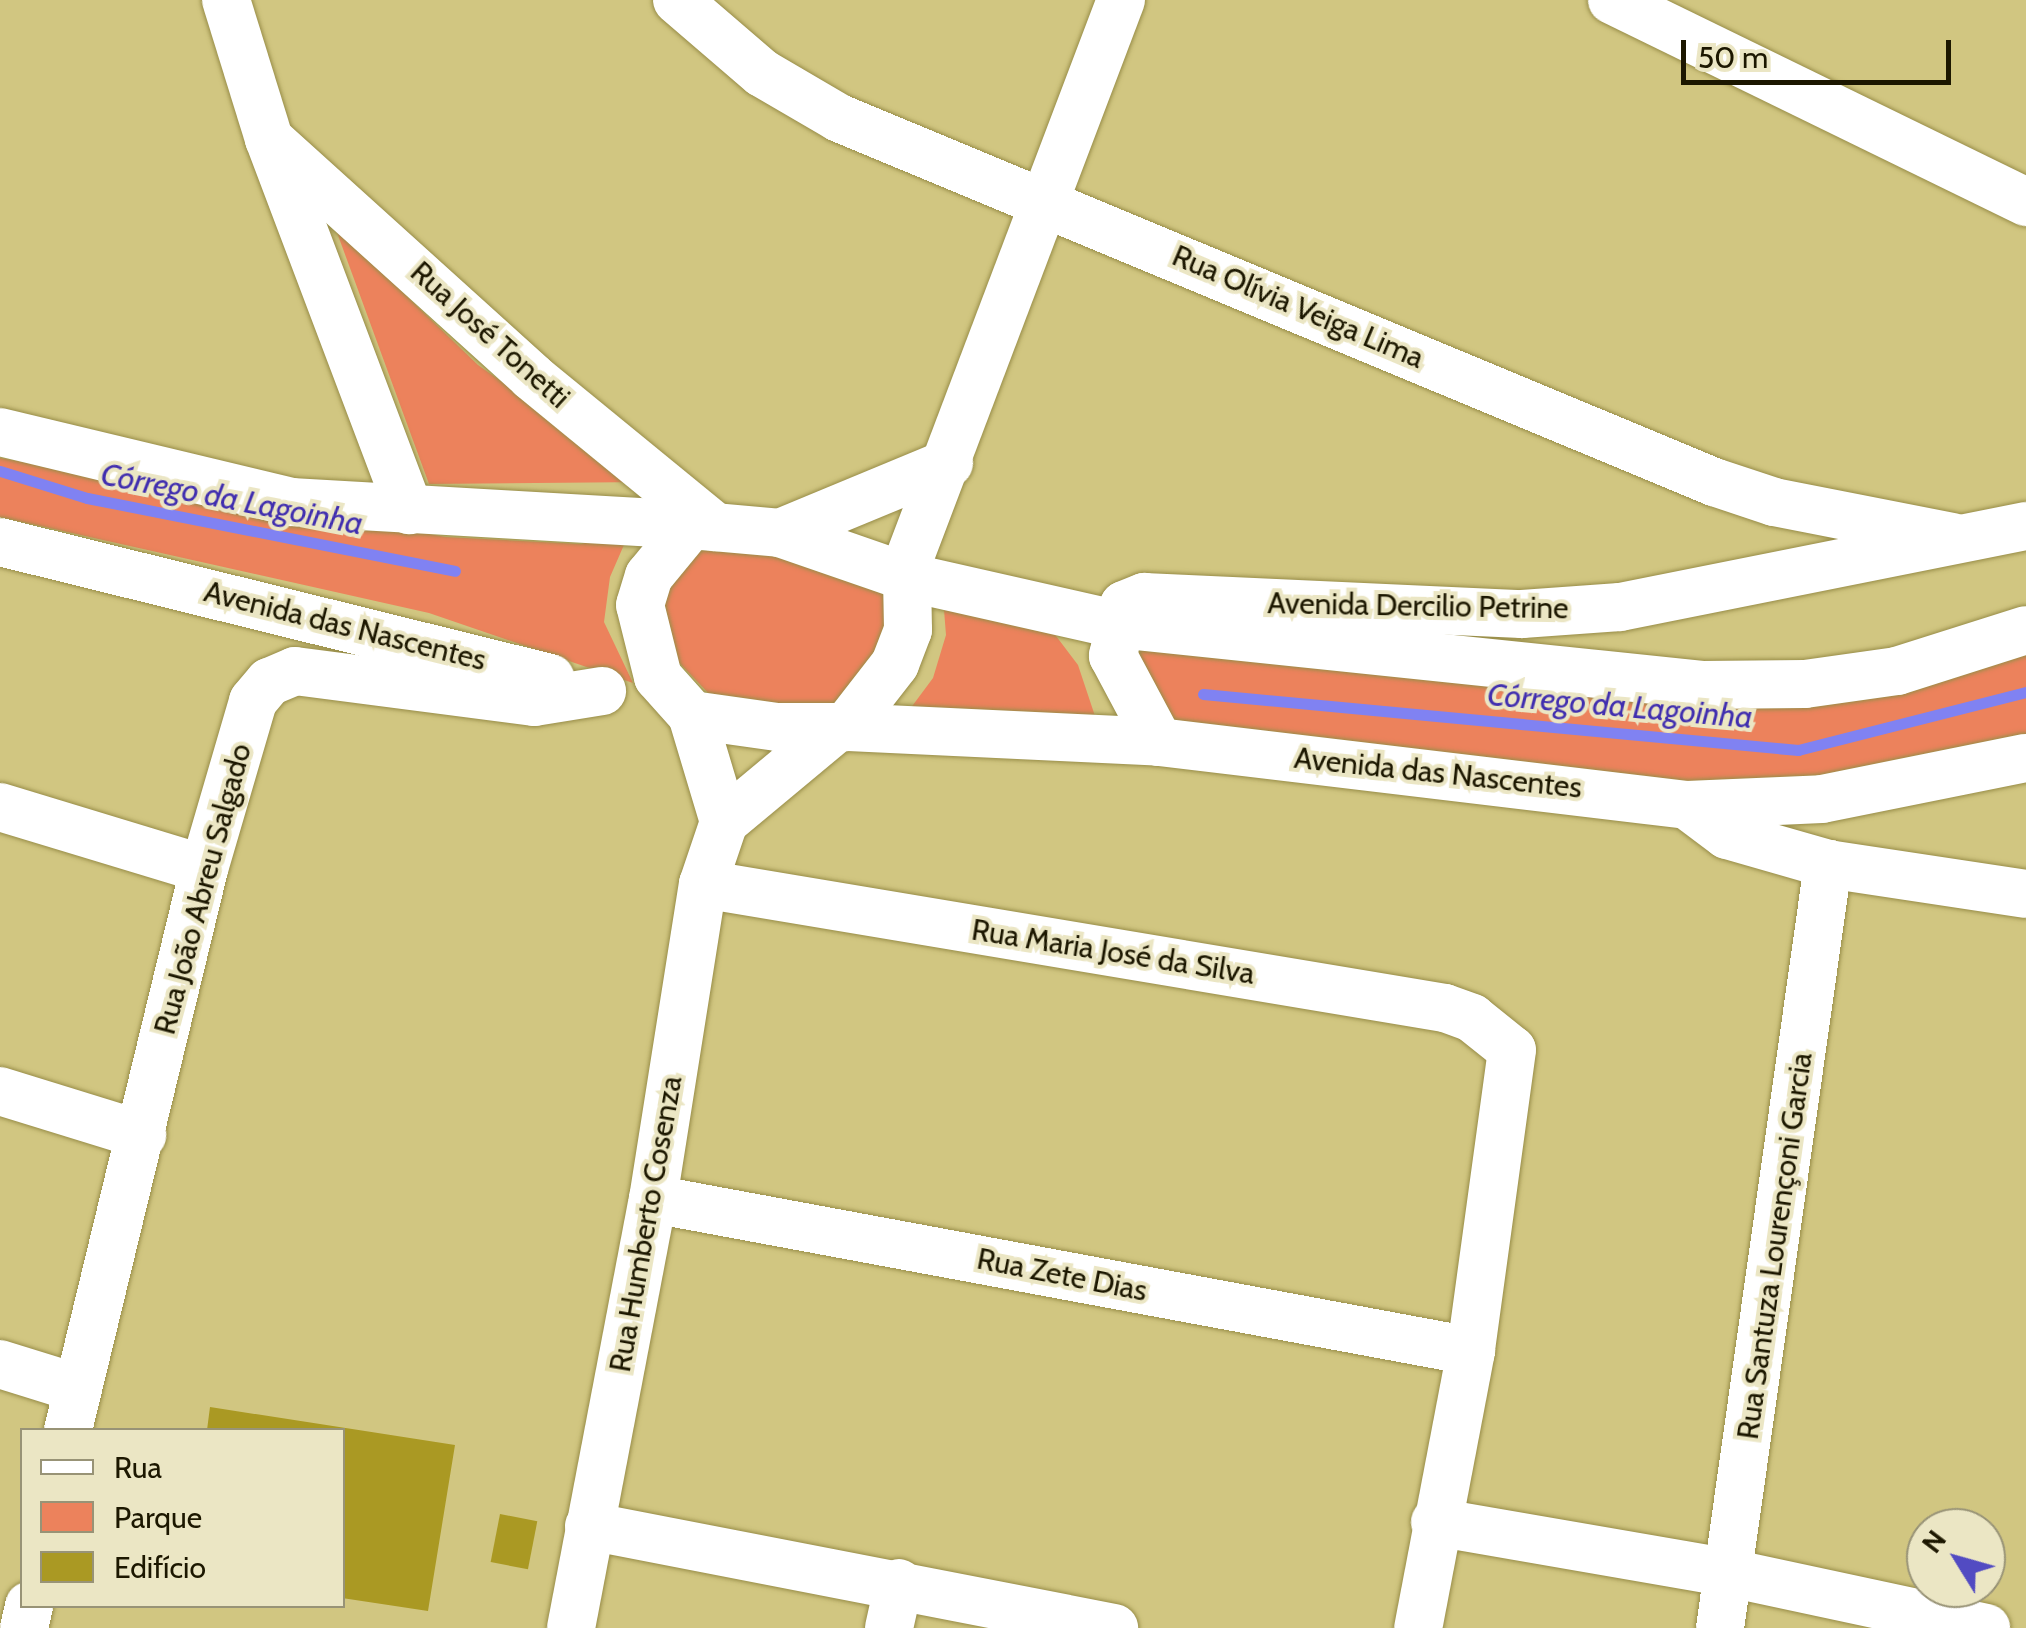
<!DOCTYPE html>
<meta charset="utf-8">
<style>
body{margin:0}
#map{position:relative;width:2026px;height:1628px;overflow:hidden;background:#d1c681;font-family:Cabin,sans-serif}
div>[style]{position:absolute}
.green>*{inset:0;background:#ec825c}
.stream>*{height:11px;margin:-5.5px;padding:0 5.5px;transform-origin:5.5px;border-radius:5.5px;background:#8082f2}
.building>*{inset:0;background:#aa9923;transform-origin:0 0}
.roads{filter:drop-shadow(0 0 2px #988d48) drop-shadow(0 0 2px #988d48)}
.minor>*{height:48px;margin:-24px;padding:0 24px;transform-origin:24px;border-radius:24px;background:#fff}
span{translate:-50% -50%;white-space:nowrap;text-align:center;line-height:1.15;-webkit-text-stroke:8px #ebe6c4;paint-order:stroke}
.street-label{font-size:30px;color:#1c1700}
.water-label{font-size:32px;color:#402eaf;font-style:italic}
.legend{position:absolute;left:20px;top:1428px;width:325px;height:180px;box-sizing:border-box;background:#ebe6c4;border:2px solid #989376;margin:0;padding:12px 18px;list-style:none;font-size:30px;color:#1c1700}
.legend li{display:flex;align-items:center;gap:20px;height:50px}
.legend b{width:50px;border:2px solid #989376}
.north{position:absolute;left:1906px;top:1508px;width:100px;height:100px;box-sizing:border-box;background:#ebe6c4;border:2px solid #989376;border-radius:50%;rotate:307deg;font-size:28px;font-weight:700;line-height:40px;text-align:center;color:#1c1700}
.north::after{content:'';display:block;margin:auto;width:35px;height:45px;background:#524bc2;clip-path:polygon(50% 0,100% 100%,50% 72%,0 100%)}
.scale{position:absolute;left:1681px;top:40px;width:270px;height:45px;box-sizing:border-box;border:5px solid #1c1700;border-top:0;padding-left:12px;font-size:30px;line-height:35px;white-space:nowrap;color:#1c1700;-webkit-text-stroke:8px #ebe6c4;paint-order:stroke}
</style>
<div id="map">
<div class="green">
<div style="clip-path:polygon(335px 227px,478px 365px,645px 482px,429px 484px)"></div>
<div style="clip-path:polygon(0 458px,446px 537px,581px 544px,630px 531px,610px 577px,604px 622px,633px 683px,429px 613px,0 517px)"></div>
<div style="clip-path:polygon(704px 535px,758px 546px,888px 595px,892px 656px,824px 714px,712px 697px,667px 650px,657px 602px)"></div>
<div style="clip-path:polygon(943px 597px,1050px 628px,1078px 665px,1095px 716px,910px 709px,933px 678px,946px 635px)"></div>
<div style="clip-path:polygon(1130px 639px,1710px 704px,2026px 650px,2026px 737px,1835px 778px,1678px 787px,1171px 729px)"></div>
</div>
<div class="stream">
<div style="left:0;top:471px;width:91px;rotate:17.2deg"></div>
<div style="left:87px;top:498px;width:375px;rotate:11.2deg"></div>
<div style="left:1203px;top:694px;width:598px;rotate:5.38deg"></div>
<div style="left:1798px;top:750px;width:235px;rotate:-14.3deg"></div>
</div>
<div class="building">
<div style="clip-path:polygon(210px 1407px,455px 1445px,428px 1611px,342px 1598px,342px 1430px,207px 1430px)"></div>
<div style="left:500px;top:1514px;width:38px;height:49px;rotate:11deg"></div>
</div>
<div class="roads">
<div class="minor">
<div style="left:226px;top:0;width:145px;rotate:72.8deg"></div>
<div style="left:269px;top:139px;width:397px;rotate:69.3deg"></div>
<div style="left:677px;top:0;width:112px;rotate:40.7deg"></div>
<div style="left:762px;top:73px;width:89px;rotate:30.3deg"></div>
<div style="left:839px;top:118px;width:948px;rotate:22.59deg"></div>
<div style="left:1714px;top:482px;width:63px;rotate:18.4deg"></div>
<div style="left:1774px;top:502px;width:182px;rotate:11.1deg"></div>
<div style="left:1612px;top:0;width:461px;rotate:26deg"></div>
<div style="left:269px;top:139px;width:355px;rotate:42.1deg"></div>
<div style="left:532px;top:377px;width:237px;rotate:39.3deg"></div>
<div style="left:0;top:432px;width:299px;rotate:13.5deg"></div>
<div style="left:291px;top:502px;width:401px;rotate:3.3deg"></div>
<div style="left:691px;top:525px;width:89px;rotate:5.1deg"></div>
<div style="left:780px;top:533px;width:134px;rotate:19.1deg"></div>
<div style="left:907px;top:577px;width:53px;rotate:88.9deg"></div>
<div style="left:908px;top:630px;width:36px;rotate:111deg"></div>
<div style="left:895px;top:664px;width:80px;rotate:127.9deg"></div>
<div style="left:846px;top:727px;width:69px;rotate:180deg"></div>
<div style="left:777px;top:727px;width:86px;rotate:-172deg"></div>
<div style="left:692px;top:715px;width:51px;rotate:-131.8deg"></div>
<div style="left:658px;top:677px;width:74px;rotate:-104deg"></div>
<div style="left:640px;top:605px;width:30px;rotate:-73deg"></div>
<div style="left:649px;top:576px;width:66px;rotate:-50.5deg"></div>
<div style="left:780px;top:533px;width:183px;rotate:-22.5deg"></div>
<div style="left:0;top:542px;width:567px;rotate:13.89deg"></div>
<div style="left:903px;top:575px;width:615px;rotate:-69.24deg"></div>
<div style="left:907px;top:577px;width:214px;rotate:12.7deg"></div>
<div style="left:1116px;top:624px;width:589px;rotate:5.94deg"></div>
<div style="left:1702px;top:685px;width:103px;rotate:-0.6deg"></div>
<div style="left:1805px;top:684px;width:93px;rotate:-8deg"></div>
<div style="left:1897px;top:671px;width:135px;rotate:-17.6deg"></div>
<div style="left:692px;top:715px;width:112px;rotate:73.3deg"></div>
<div style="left:846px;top:727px;width:313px;rotate:2.7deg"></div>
<div style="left:1159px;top:742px;width:532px;rotate:6.8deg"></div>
<div style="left:1687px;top:805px;width:135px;rotate:-2.5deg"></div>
<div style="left:1822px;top:799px;width:208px;rotate:-11.4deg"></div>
<div style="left:1159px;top:742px;width:98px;rotate:-118.1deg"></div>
<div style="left:1113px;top:656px;width:52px;rotate:-77.8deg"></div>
<div style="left:1124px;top:605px;width:22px;rotate:-22deg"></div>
<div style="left:1144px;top:597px;width:378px;rotate:2.6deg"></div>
<div style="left:1522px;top:614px;width:98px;rotate:-4.1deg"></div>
<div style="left:1620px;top:607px;width:414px;rotate:-11.3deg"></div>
<div style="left:1687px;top:805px;width:50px;rotate:36.9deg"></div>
<div style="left:1727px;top:835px;width:105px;rotate:16deg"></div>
<div style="left:1828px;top:864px;width:200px;rotate:8.6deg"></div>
<div style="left:0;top:807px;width:213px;rotate:16.9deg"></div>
<div style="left:703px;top:884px;width:752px;rotate:9.49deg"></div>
<div style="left:1445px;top:1008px;width:29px;rotate:20deg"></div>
<div style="left:1472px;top:1018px;width:51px;rotate:38.7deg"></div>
<div style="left:1512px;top:1050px;width:304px;rotate:97.8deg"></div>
<div style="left:1471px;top:1351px;width:282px;rotate:100.8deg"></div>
<div style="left:0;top:1091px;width:149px;rotate:17.2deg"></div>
<div style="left:653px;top:1199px;width:832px;rotate:10.53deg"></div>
<div style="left:0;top:1364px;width:81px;rotate:17.3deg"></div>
<div style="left:68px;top:1430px;width:577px;rotate:-76.37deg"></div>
<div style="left:204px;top:869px;width:175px;rotate:-73.7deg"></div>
<div style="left:253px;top:701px;width:25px;rotate:-50deg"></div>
<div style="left:269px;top:682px;width:28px;rotate:-23deg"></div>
<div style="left:295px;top:671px;width:241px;rotate:7.4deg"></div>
<div style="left:534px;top:702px;width:69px;rotate:-9.2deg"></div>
<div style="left:1435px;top:1522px;width:299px;rotate:9.8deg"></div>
<div style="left:1730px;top:1573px;width:262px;rotate:12.1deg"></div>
<div style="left:589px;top:1526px;width:535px;rotate:10.99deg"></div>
<div style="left:24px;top:1628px;width:23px;rotate:-77deg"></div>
<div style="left:571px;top:1628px;width:437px;rotate:-79.2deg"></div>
<div style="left:653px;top:1199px;width:319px;rotate:-81deg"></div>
<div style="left:703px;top:884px;width:65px;rotate:-71.3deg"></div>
<div style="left:724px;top:822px;width:147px;rotate:-39.8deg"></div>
<div style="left:889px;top:1628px;width:46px;rotate:-77.5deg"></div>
<div style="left:1720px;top:1628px;width:772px;rotate:-81.95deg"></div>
</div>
</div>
<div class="street-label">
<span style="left:1298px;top:307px;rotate:23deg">Rua Olívia Veiga Lima</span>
<span style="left:490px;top:335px;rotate:42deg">Rua José Tonetti</span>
<span style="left:1418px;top:606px;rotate:1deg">Avenida Dercilio Petrine</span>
<span style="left:345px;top:626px;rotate:14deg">Avenida das Nascentes</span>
<span style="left:1438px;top:773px;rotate:6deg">Avenida das Nascentes</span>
<span style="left:203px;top:889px;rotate:-75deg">Rua João Abreu Salgado</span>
<span style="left:1113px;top:952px;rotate:9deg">Rua Maria José da Silva</span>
<span style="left:646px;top:1224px;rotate:-80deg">Rua Humberto Cosenza</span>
<span style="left:1775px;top:1246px;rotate:-82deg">Rua Santuza Lourençoni Garcia</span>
<span style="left:1062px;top:1275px;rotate:11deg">Rua Zete Dias</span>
</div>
<div class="water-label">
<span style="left:232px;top:499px;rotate:11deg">Córrego da Lagoinha</span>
<span style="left:1620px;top:706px;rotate:5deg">Córrego da Lagoinha</span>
</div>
<ul class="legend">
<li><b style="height:12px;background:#fff"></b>Rua</li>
<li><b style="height:28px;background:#ec825c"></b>Parque</li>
<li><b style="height:28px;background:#aa9923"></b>Edifício</li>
</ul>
<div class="north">N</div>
<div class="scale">50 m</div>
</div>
